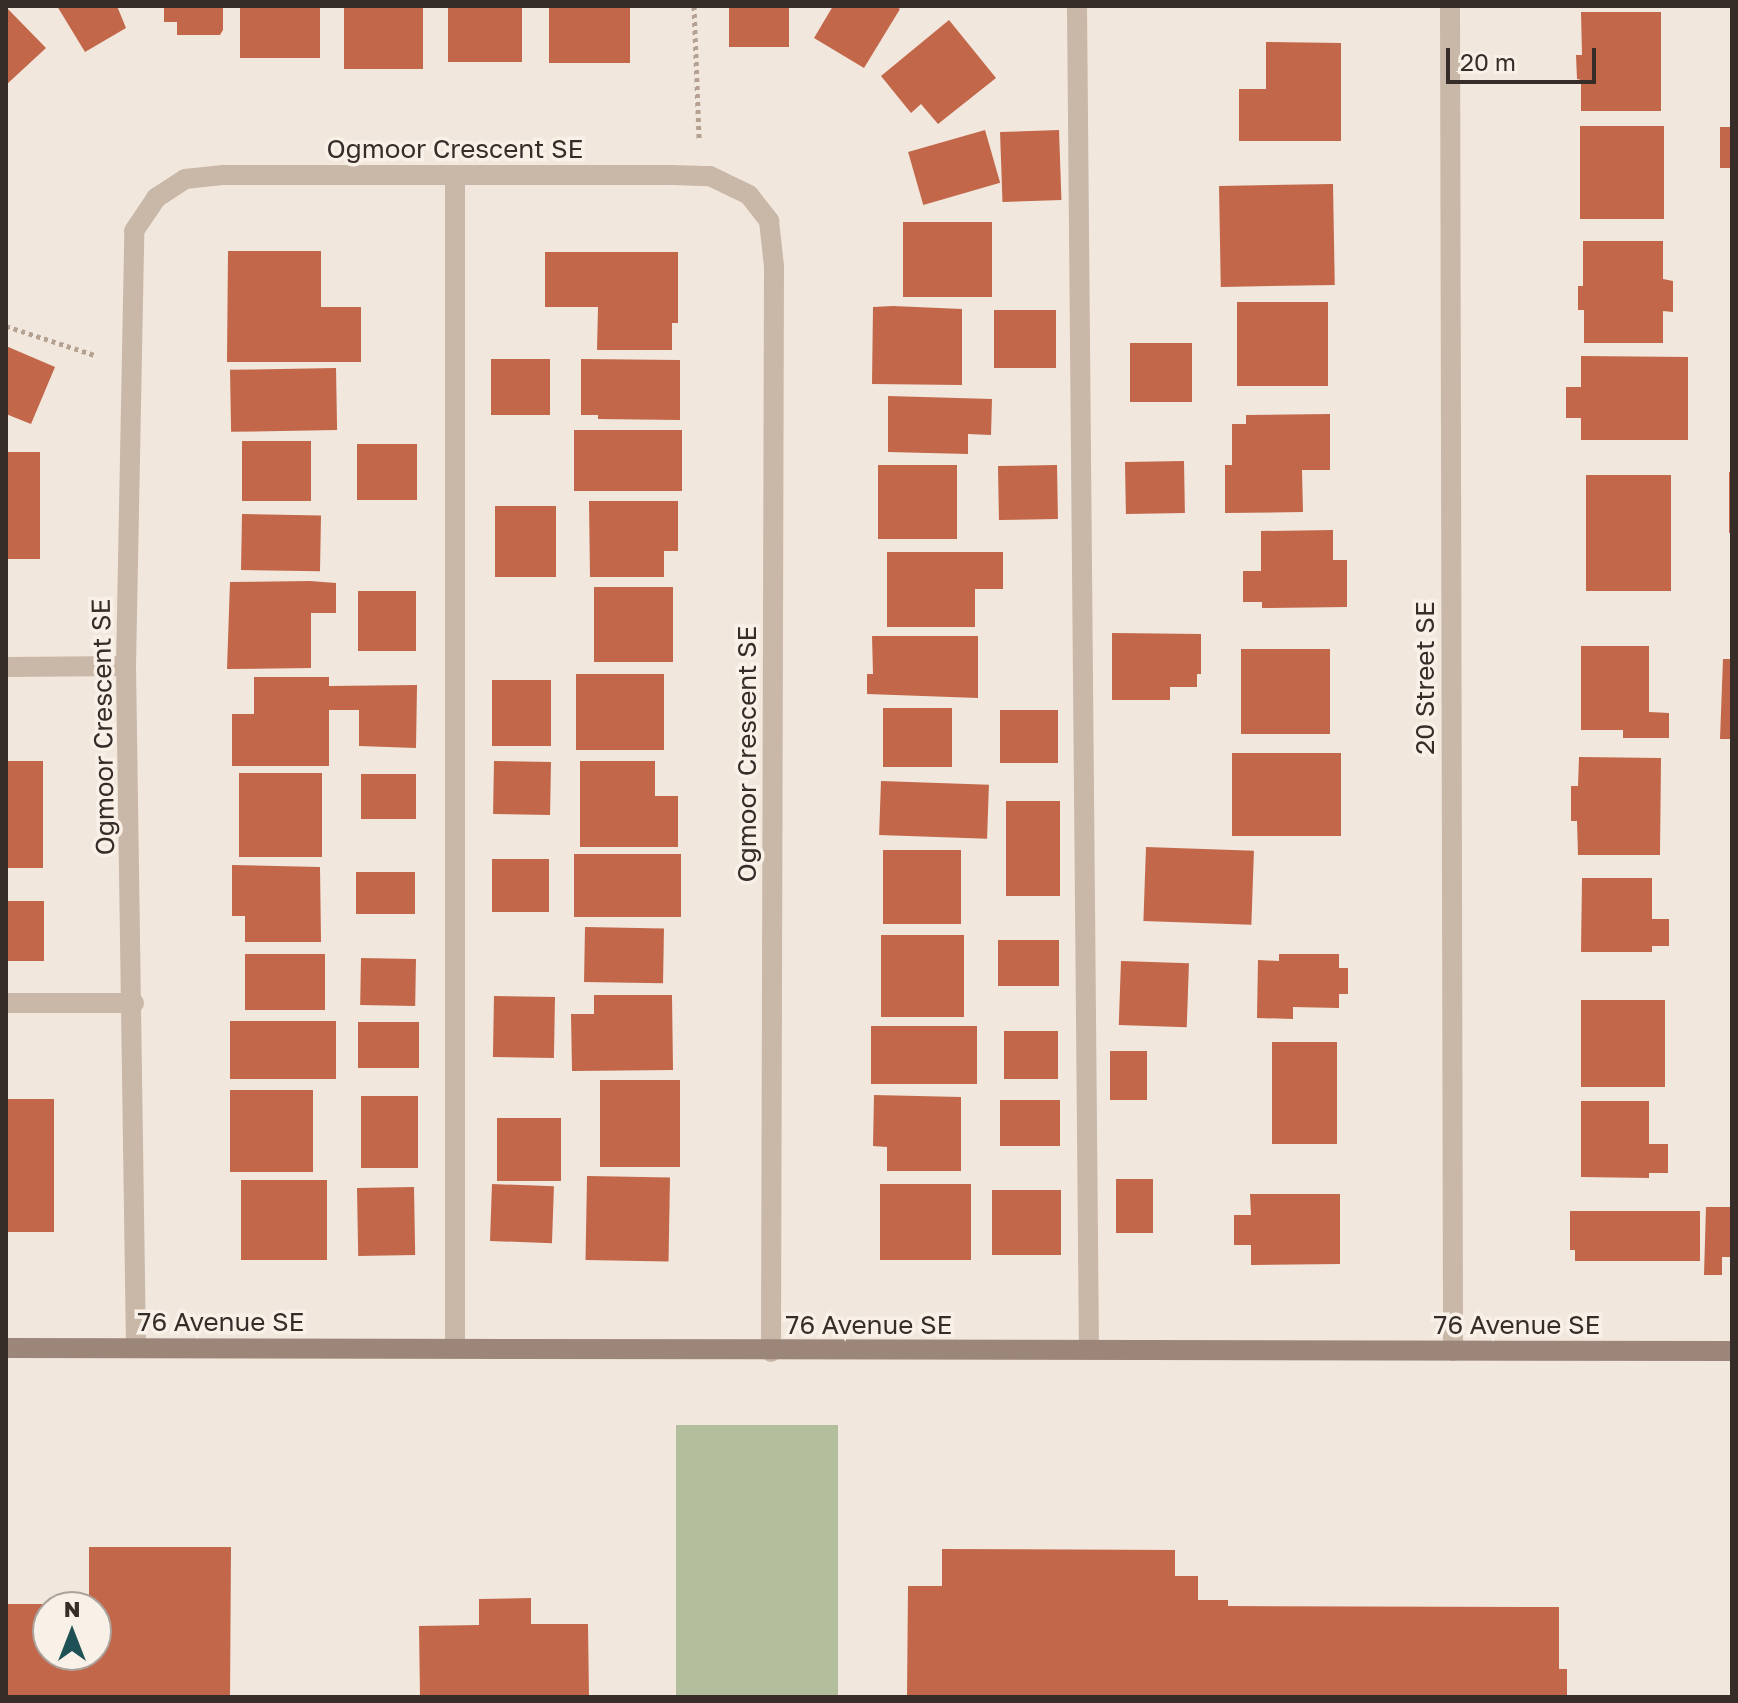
<!DOCTYPE html>
<style>
body{margin:0}
#map{position:relative;width:1738px;height:1703px;overflow:hidden;background:#f1e7dc;font-family:"Golos Text",sans-serif}
div>[style]{position:absolute}
.green>*{inset:0;background:#b3bf9c;transform-origin:0 0}
.building>*{inset:0;background:#c26749;transform-origin:0 0}
.path>*{height:5px;margin-top:-2.5px;transform-origin:0;background:repeating-linear-gradient(90deg,#b4a192 0 4px,transparent 0 8px)}
.lane>*{height:20px;margin:-10px;padding:0 10px;transform-origin:10px;border-radius:10px;background:#c9b7a8}
.street>*{height:20px;margin:-10px;padding:0 10px;transform-origin:10px;border-radius:10px;background:#c9b7a8}
.secondary>*{height:20px;margin:-10px;padding:0 10px;transform-origin:10px;border-radius:10px;background:#9c8679}
span{translate:-50% -50%;white-space:nowrap;text-align:center;line-height:1.15;-webkit-text-stroke:7px #f9f1e8;paint-order:stroke}
.street-label{font-size:26px;color:#362c28}
.frame{position:absolute;inset:0;border:8px solid #362c28;pointer-events:none}
.north{position:absolute;left:32px;top:1591px;width:80px;height:80px;box-sizing:border-box;background:#f9f1e8;border:2px solid #aba29b;border-radius:50%;rotate:0deg;font-size:22px;font-weight:700;line-height:32px;text-align:center;color:#362c28}
.north::after{content:'';display:block;margin:auto;width:28px;height:36px;background:#1f5256;clip-path:polygon(50% 0,100% 100%,50% 72%,0 100%)}
.scale{position:absolute;left:1446px;top:48px;width:150px;height:36px;box-sizing:border-box;border:4px solid #362c28;border-top:0;padding-left:10px;font-size:24px;line-height:28px;white-space:nowrap;color:#362c28;-webkit-text-stroke:6px #f9f1e8;paint-order:stroke}
</style>
<div id="map">
<div class="green">
<div style="left:676px;top:1425px;width:162px;height:272px"></div>
</div>
<div class="building">
<div style="clip-path:polygon(57px 6px,117px 6px,126px 28px,85px 52px)"></div>
<div style="clip-path:polygon(164px 6px,223px 6px,223px 30px,220px 35px,177px 35px,177px 22px,164px 22px)"></div>
<div style="left:240px;top:6px;width:80px;height:52px"></div>
<div style="left:344px;top:6px;width:79px;height:63px"></div>
<div style="left:448px;top:6px;width:74px;height:56px"></div>
<div style="left:549px;top:6px;width:81px;height:57px"></div>
<div style="left:729px;top:6px;width:60px;height:41px"></div>
<div style="clip-path:polygon(833px 6px,895px 6px,900px 9px,864px 68px,814px 38px)"></div>
<div style="clip-path:polygon(6px 7px,46px 48px,6px 85px)"></div>
<div style="clip-path:polygon(1581px 12px,1661px 12px,1661px 111px,1581px 111px,1581px 80px,1577px 79px,1576px 55px,1582px 55px)"></div>
<div style="clip-path:polygon(949px 20px,996px 78px,938px 124px,921px 104px,911px 113px,881px 76px)"></div>
<div style="clip-path:polygon(1266px 42px,1341px 43px,1341px 141px,1239px 141px,1239px 89px,1266px 89px)"></div>
<div style="left:1580px;top:126px;width:84px;height:93px"></div>
<div style="left:1720px;top:127px;width:12px;height:41px"></div>
<div style="left:985px;top:130px;width:55px;height:80px;rotate:74deg"></div>
<div style="left:1059px;top:130px;width:70px;height:59px;rotate:88deg"></div>
<div style="left:1333px;top:184px;width:101px;height:114px;rotate:89deg"></div>
<div style="left:903px;top:222px;width:89px;height:75px"></div>
<div style="clip-path:polygon(1583px 241px,1663px 241px,1663px 279px,1673px 281px,1673px 312px,1663px 311px,1663px 343px,1584px 343px,1584px 310px,1578px 310px,1578px 286px,1583px 286px)"></div>
<div style="clip-path:polygon(228px 251px,321px 251px,321px 307px,361px 307px,361px 362px,227px 362px)"></div>
<div style="clip-path:polygon(545px 252px,678px 252px,678px 323px,672px 323px,672px 350px,597px 350px,598px 307px,545px 307px)"></div>
<div style="left:1237px;top:302px;width:91px;height:84px"></div>
<div style="clip-path:polygon(893px 306px,962px 309px,962px 385px,872px 384px,873px 307px)"></div>
<div style="left:1056px;top:310px;width:58px;height:62px;rotate:90deg"></div>
<div style="left:1192px;top:343px;width:59px;height:62px;rotate:90deg"></div>
<div style="clip-path:polygon(6px 346px,55px 367px,31px 424px,6px 414px)"></div>
<div style="clip-path:polygon(1581px 356px,1688px 357px,1688px 440px,1581px 440px,1581px 418px,1566px 418px,1566px 387px,1581px 387px)"></div>
<div style="left:491px;top:359px;width:59px;height:56px"></div>
<div style="clip-path:polygon(581px 359px,680px 360px,680px 420px,598px 419px,598px 415px,581px 415px)"></div>
<div style="left:336px;top:368px;width:62px;height:106px;rotate:89deg"></div>
<div style="clip-path:polygon(888px 396px,992px 399px,991px 435px,968px 434px,968px 454px,888px 452px)"></div>
<div style="clip-path:polygon(1330px 414px,1330px 470px,1302px 470px,1303px 512px,1225px 513px,1225px 465px,1232px 465px,1232px 424px,1246px 424px,1246px 415px)"></div>
<div style="left:574px;top:430px;width:108px;height:61px"></div>
<div style="left:242px;top:441px;width:69px;height:60px"></div>
<div style="left:357px;top:444px;width:60px;height:56px"></div>
<div style="left:6px;top:452px;width:34px;height:107px"></div>
<div style="left:1184px;top:461px;width:52px;height:59px;rotate:89deg"></div>
<div style="left:878px;top:465px;width:79px;height:74px"></div>
<div style="left:1057px;top:465px;width:54px;height:59px;rotate:89deg"></div>
<div style="left:1729px;top:472px;width:3px;height:61px"></div>
<div style="left:1586px;top:475px;width:85px;height:116px"></div>
<div style="clip-path:polygon(589px 501px,678px 501px,678px 551px,664px 551px,664px 577px,590px 577px)"></div>
<div style="left:495px;top:506px;width:61px;height:71px"></div>
<div style="left:242px;top:514px;width:79px;height:56px;rotate:1deg"></div>
<div style="clip-path:polygon(1333px 530px,1333px 560px,1347px 560px,1347px 607px,1262px 608px,1262px 602px,1243px 602px,1243px 571px,1261px 571px,1261px 531px)"></div>
<div style="clip-path:polygon(887px 552px,1003px 552px,1003px 589px,975px 589px,975px 627px,887px 627px)"></div>
<div style="clip-path:polygon(310px 581px,336px 583px,336px 613px,311px 613px,311px 668px,227px 669px,230px 582px)"></div>
<div style="left:594px;top:587px;width:79px;height:75px"></div>
<div style="left:358px;top:591px;width:58px;height:60px"></div>
<div style="clip-path:polygon(1112px 633px,1201px 634px,1201px 674px,1197px 674px,1197px 687px,1170px 687px,1170px 700px,1112px 700px)"></div>
<div style="clip-path:polygon(872px 636px,978px 636px,978px 698px,867px 694px,867px 674px,873px 674px)"></div>
<div style="clip-path:polygon(1581px 646px,1649px 646px,1649px 712px,1669px 713px,1669px 738px,1623px 738px,1623px 730px,1581px 730px)"></div>
<div style="left:1241px;top:649px;width:89px;height:85px"></div>
<div style="clip-path:polygon(1723px 659px,1732px 659px,1732px 739px,1720px 739px)"></div>
<div style="left:664px;top:674px;width:76px;height:88px;rotate:90deg"></div>
<div style="clip-path:polygon(254px 677px,329px 677px,329px 686px,417px 685px,416px 748px,359px 746px,359px 710px,329px 710px,329px 766px,232px 766px,232px 714px,254px 714px)"></div>
<div style="left:492px;top:680px;width:59px;height:66px"></div>
<div style="left:952px;top:708px;width:59px;height:69px;rotate:90deg"></div>
<div style="left:1000px;top:710px;width:58px;height:53px"></div>
<div style="left:1232px;top:753px;width:109px;height:83px"></div>
<div style="clip-path:polygon(1579px 757px,1661px 758px,1660px 855px,1578px 855px,1577px 821px,1571px 821px,1571px 786px,1578px 786px)"></div>
<div style="left:6px;top:761px;width:37px;height:107px"></div>
<div style="left:494px;top:761px;width:57px;height:53px;rotate:1deg"></div>
<div style="clip-path:polygon(580px 761px,655px 761px,655px 796px,678px 796px,678px 847px,580px 847px)"></div>
<div style="left:239px;top:773px;width:83px;height:84px"></div>
<div style="left:361px;top:774px;width:55px;height:45px"></div>
<div style="left:881px;top:781px;width:108px;height:54px;rotate:2deg"></div>
<div style="left:1006px;top:801px;width:54px;height:95px"></div>
<div style="left:1146px;top:847px;width:108px;height:74px;rotate:2deg"></div>
<div style="left:883px;top:850px;width:78px;height:74px"></div>
<div style="left:574px;top:854px;width:107px;height:63px"></div>
<div style="left:492px;top:859px;width:57px;height:53px"></div>
<div style="clip-path:polygon(232px 865px,320px 867px,321px 942px,245px 942px,245px 916px,232px 916px)"></div>
<div style="left:356px;top:872px;width:59px;height:42px"></div>
<div style="clip-path:polygon(1582px 878px,1652px 878px,1652px 919px,1669px 919px,1669px 946px,1652px 946px,1652px 952px,1581px 952px)"></div>
<div style="left:6px;top:901px;width:38px;height:60px"></div>
<div style="left:585px;top:927px;width:79px;height:55px;rotate:1deg"></div>
<div style="left:881px;top:935px;width:83px;height:82px"></div>
<div style="left:998px;top:940px;width:61px;height:46px"></div>
<div style="left:245px;top:954px;width:80px;height:56px"></div>
<div style="clip-path:polygon(1279px 954px,1339px 954px,1339px 968px,1348px 968px,1348px 994px,1339px 994px,1339px 1008px,1293px 1007px,1293px 1019px,1257px 1018px,1258px 960px,1279px 961px)"></div>
<div style="left:361px;top:958px;width:55px;height:47px;rotate:1deg"></div>
<div style="left:1121px;top:961px;width:68px;height:64px;rotate:2deg"></div>
<div style="clip-path:polygon(594px 995px,672px 995px,673px 1070px,572px 1071px,571px 1014px,594px 1014px)"></div>
<div style="left:494px;top:996px;width:61px;height:61px;rotate:1deg"></div>
<div style="left:1581px;top:1000px;width:84px;height:87px"></div>
<div style="left:230px;top:1021px;width:106px;height:58px"></div>
<div style="left:419px;top:1022px;width:46px;height:61px;rotate:90deg"></div>
<div style="left:871px;top:1026px;width:106px;height:58px"></div>
<div style="left:1004px;top:1031px;width:54px;height:48px"></div>
<div style="left:1272px;top:1042px;width:65px;height:102px"></div>
<div style="left:1110px;top:1051px;width:37px;height:49px"></div>
<div style="left:600px;top:1080px;width:80px;height:87px"></div>
<div style="left:230px;top:1090px;width:83px;height:82px"></div>
<div style="clip-path:polygon(874px 1095px,961px 1097px,961px 1171px,887px 1171px,887px 1147px,873px 1146px)"></div>
<div style="left:361px;top:1096px;width:57px;height:72px"></div>
<div style="left:6px;top:1099px;width:48px;height:133px"></div>
<div style="left:1060px;top:1100px;width:46px;height:60px;rotate:90deg"></div>
<div style="clip-path:polygon(1581px 1101px,1649px 1101px,1649px 1144px,1668px 1144px,1668px 1173px,1649px 1173px,1649px 1178px,1581px 1177px)"></div>
<div style="left:497px;top:1118px;width:64px;height:63px"></div>
<div style="left:587px;top:1176px;width:83px;height:84px;rotate:1deg"></div>
<div style="left:1116px;top:1179px;width:37px;height:54px"></div>
<div style="left:241px;top:1180px;width:86px;height:80px"></div>
<div style="left:492px;top:1184px;width:62px;height:57px;rotate:2deg"></div>
<div style="left:880px;top:1184px;width:91px;height:76px"></div>
<div style="left:414px;top:1187px;width:68px;height:57px;rotate:89deg"></div>
<div style="left:992px;top:1190px;width:69px;height:65px"></div>
<div style="clip-path:polygon(1250px 1194px,1340px 1194px,1340px 1264px,1251px 1265px,1251px 1245px,1234px 1245px,1234px 1215px,1251px 1215px)"></div>
<div style="clip-path:polygon(1706px 1207px,1732px 1207px,1732px 1257px,1722px 1257px,1722px 1275px,1704px 1275px)"></div>
<div style="clip-path:polygon(1570px 1211px,1700px 1211px,1700px 1261px,1575px 1261px,1575px 1250px,1570px 1250px)"></div>
<div style="clip-path:polygon(evenodd,89px 1547px,231px 1547px,230px 1697px,6px 1697px,6px 1604px,89px 1604px,89px 1547px,48px 1607px,96px 1607px,96px 1655px,48px 1655px,48px 1607px)"></div>
<div style="clip-path:polygon(942px 1549px,1175px 1550px,1175px 1576px,1198px 1576px,1198px 1600px,1228px 1600px,1228px 1606px,1559px 1607px,1559px 1669px,1567px 1669px,1567px 1696px,907px 1697px,908px 1586px,942px 1586px)"></div>
<div style="clip-path:polygon(531px 1598px,531px 1624px,588px 1624px,589px 1697px,420px 1697px,419px 1626px,479px 1625px,479px 1599px)"></div>
</div>
<div class="path">
<div style="left:694px;top:6px;width:133px;rotate:87.8deg"></div>
<div style="left:6px;top:326px;width:96px;rotate:18.2deg"></div>
</div>
<div class="lane">
<div style="left:1077px;top:6px;width:1344px;rotate:89.49deg"></div>
<div style="left:6px;top:1003px;width:128px"></div>
<div style="left:455px;top:1347px;width:1171px;rotate:-90deg"></div>
</div>
<div class="street">
<div style="left:1450px;top:6px;width:1345px;rotate:89.87deg"></div>
<div style="left:6px;top:667px;width:120px;rotate:-0.5deg"></div>
<div style="left:136px;top:1348px;width:682px;rotate:-90.84deg"></div>
<div style="left:126px;top:666px;width:435px;rotate:-88.9deg"></div>
<div style="left:134px;top:231px;width:40px;rotate:-56deg"></div>
<div style="left:156px;top:198px;width:35px;rotate:-33deg"></div>
<div style="left:185px;top:179px;width:39px;rotate:-6deg"></div>
<div style="left:224px;top:175px;width:448px"></div>
<div style="left:672px;top:175px;width:38px;rotate:2deg"></div>
<div style="left:710px;top:176px;width:43px;rotate:26deg"></div>
<div style="left:749px;top:195px;width:33px;rotate:52deg"></div>
<div style="left:769px;top:221px;width:45px;rotate:83.7deg"></div>
<div style="left:774px;top:266px;width:1086px;rotate:90.16deg"></div>
</div>
<div class="secondary">
<div style="left:6px;top:1348px;width:1726px;rotate:0.1deg"></div>
</div>
<div class="street-label">
<span style="left:455px;top:149px">Ogmoor Crescent SE</span>
<span style="left:1425px;top:678px;rotate:-90deg">20 Street SE</span>
<span style="left:103px;top:727px;rotate:-91deg">Ogmoor Crescent SE</span>
<span style="left:747px;top:754px;rotate:-90deg">Ogmoor Crescent SE</span>
<span style="left:221px;top:1322px">76 Avenue SE</span>
<span style="left:869px;top:1325px">76 Avenue SE</span>
<span style="left:1517px;top:1325px">76 Avenue SE</span>
</div>
<div class="frame"></div>
<div class="north">N</div>
<div class="scale">20 m</div>
</div>
